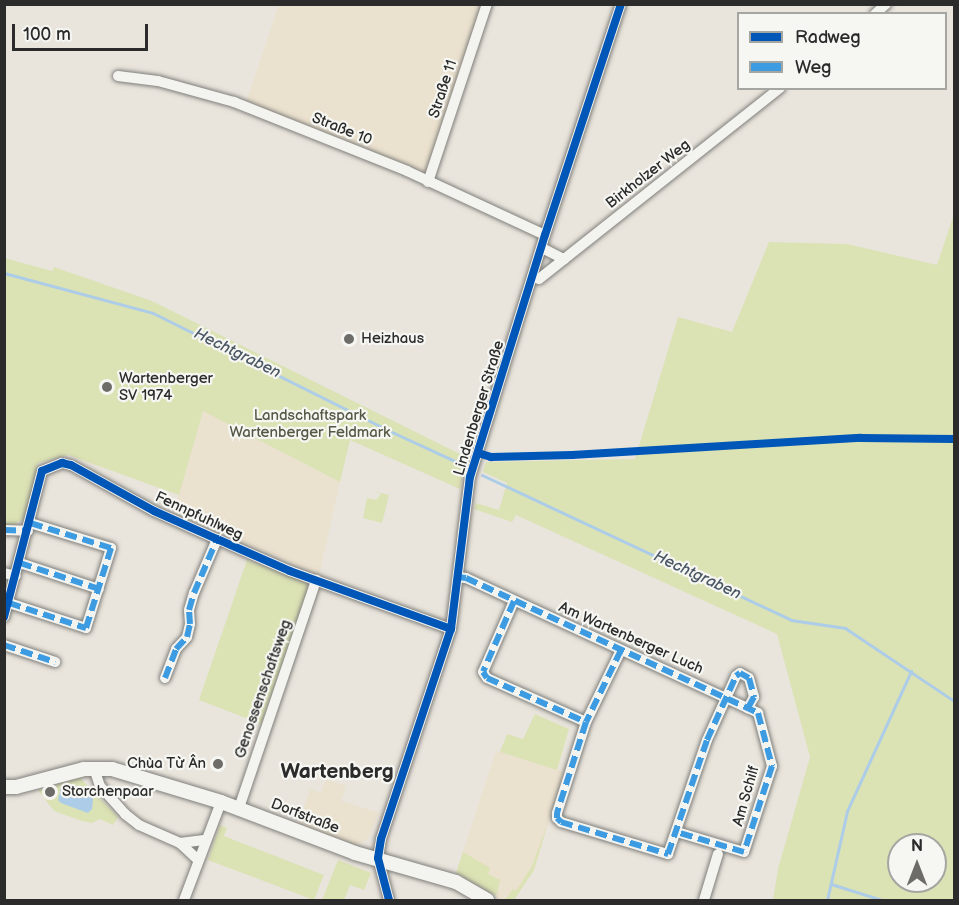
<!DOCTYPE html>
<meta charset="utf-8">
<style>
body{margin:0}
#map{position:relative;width:959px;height:905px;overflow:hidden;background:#e9e5dc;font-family:"Balsamiq Sans",sans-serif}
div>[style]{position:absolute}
.built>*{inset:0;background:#eae1ce}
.green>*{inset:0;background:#dbe2b4}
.water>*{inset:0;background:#accce8}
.stream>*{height:3px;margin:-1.5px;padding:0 1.5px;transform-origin:1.5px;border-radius:1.5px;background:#accce8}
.roads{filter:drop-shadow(0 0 2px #807f7b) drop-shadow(0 0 2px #807f7b)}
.minor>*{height:10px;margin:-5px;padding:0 5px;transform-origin:5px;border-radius:5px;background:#f3f3f0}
.major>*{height:14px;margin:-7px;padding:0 7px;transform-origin:7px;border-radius:7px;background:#f3f3f0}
.quiet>*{height:6px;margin-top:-3px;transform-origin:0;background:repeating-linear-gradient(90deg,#3d9ce1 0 12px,transparent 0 18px)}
.cycleway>*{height:8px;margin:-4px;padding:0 4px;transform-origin:4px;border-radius:4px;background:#0057b8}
.dots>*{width:16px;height:16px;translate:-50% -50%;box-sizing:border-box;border:3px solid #f6f6f2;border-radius:50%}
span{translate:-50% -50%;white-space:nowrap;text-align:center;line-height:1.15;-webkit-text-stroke:4.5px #f6f6f2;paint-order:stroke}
.street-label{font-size:15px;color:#2b2b2b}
.poi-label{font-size:15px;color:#2b2b2b}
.left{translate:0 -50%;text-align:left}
.right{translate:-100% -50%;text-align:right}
.park-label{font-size:15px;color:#545845}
.water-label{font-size:16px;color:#4a5865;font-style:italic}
.district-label{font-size:21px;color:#2b2b2b;font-weight:700}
.frame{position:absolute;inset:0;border:6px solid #2b2b2b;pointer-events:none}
.legend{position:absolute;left:737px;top:12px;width:210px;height:78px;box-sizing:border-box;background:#f6f6f2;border:2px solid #a5a5a2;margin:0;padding:8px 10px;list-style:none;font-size:18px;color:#2b2b2b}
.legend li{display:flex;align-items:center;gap:12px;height:30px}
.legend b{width:30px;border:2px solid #a5a5a2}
.north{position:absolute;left:887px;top:833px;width:60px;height:60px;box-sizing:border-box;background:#f6f6f2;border:2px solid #a5a5a2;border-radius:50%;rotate:0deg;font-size:16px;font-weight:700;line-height:24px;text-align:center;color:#2b2b2b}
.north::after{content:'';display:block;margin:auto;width:21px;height:27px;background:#6e6c69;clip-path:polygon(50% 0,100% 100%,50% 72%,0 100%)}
.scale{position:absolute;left:12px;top:24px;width:136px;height:27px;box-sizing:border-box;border:3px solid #2b2b2b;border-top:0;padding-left:8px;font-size:18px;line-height:21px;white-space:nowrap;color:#2b2b2b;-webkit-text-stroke:4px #f6f6f2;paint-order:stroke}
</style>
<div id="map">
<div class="built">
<div style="clip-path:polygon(279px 5px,484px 5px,426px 177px,361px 146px,246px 103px)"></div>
<div style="clip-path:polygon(203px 411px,340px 482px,319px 575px,173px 514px)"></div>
<div style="clip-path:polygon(496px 751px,564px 772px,534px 870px,514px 900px,501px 900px,456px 873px)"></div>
<div style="clip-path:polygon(326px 779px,346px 786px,341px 801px,379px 813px,367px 840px,353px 845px,298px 824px,310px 789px,321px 793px)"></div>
</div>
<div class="green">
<div style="clip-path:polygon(evenodd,954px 214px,954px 900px,773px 900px,778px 869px,810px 757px,777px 634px,516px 515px,512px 522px,474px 509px,476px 503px,499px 510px,507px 483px,483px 472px,486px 462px,635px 459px,678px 317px,732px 332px,769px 242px,847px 244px,937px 265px,954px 214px,899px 845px,935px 845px,935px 881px,899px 881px,899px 845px)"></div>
<div style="clip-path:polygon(4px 258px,52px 271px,54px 267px,152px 301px,466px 457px,460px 489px,350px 440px,340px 482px,203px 411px,179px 495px,68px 455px,38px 463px,26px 521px,17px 521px,18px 530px,5px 529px)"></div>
<div style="clip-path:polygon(374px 491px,389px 495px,382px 523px,363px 518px,367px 498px,376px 500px,381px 494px)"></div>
<div style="clip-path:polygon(247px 560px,306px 582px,309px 587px,261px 724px,199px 700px)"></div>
<div style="clip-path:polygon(535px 714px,569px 729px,557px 770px,500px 752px,507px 734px,523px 739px)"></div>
<div style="clip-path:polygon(80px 778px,118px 817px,113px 825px,100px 819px,92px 823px,82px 821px,54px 811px,38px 790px)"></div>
<div style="clip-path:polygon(548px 823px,534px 870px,514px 900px,505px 900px,513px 889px,516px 891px,532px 866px)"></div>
<div style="clip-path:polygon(220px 825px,227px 828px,224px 836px,324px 875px,314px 900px,208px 860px)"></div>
<div style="clip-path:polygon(463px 852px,490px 868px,488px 874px,500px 880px,497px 894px,495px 895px,456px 873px)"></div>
<div style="clip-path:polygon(338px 860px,371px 873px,364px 890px,350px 885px,344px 900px,322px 900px)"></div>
</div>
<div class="water">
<div style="clip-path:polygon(72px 785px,82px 787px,93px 799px,92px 809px,88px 813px,61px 803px,58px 800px,61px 787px)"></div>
</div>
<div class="stream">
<div style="left:4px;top:273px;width:154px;rotate:15deg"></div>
<div style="left:153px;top:313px;width:269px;rotate:26.5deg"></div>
<div style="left:394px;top:433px;width:72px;rotate:24.8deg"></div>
<div style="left:482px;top:475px;width:341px;rotate:25.1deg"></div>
<div style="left:791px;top:620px;width:55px;rotate:8.4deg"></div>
<div style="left:845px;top:628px;width:131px;rotate:33.8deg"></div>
<div style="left:831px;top:884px;width:53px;rotate:17.4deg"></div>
<div style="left:827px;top:900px;width:91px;rotate:-77.3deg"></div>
<div style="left:847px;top:811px;width:154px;rotate:-65.4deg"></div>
</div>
<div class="roads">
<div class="minor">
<div style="left:875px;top:14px;width:15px;rotate:-42deg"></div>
<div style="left:118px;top:76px;width:40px;rotate:7.1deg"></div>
<div style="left:158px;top:81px;width:79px;rotate:15.4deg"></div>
<div style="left:234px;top:102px;width:186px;rotate:21.7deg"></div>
<div style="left:407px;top:171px;width:152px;rotate:24.9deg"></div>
<div style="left:428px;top:182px;width:188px;rotate:-71.7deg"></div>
<div style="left:542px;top:248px;width:25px;rotate:27deg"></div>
<div style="left:533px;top:277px;width:6px;rotate:18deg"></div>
<div style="left:539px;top:279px;width:308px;rotate:-38.4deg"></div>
<div style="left:4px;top:530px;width:24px;rotate:2deg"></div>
<div style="left:20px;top:563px;width:83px;rotate:18.2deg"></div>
<div style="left:4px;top:573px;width:12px;rotate:14deg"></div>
<div style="left:458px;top:577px;width:8px;rotate:7deg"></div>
<div style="left:466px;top:578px;width:322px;rotate:24.8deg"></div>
<div style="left:758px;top:713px;width:55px;rotate:75.2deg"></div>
<div style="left:772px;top:766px;width:90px;rotate:108deg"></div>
<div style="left:744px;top:852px;width:70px;rotate:-163.4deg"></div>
<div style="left:514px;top:601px;width:77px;rotate:113.6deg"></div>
<div style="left:483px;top:672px;width:7px;rotate:56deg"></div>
<div style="left:487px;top:678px;width:108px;rotate:24deg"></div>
<div style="left:9px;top:603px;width:81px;rotate:18deg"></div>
<div style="left:86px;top:628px;width:84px;rotate:-72.6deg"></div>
<div style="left:111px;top:548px;width:85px;rotate:-162.8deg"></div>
<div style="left:4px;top:617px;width:151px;rotate:-75.4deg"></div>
<div style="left:42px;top:471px;width:22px;rotate:-22deg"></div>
<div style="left:62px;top:463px;width:9px;rotate:13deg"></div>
<div style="left:71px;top:465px;width:95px;rotate:29deg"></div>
<div style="left:154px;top:511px;width:69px;rotate:24deg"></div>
<div style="left:217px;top:539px;width:80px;rotate:23.7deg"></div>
<div style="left:290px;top:571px;width:171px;rotate:19.8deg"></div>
<div style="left:4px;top:645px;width:54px;rotate:18.4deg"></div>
<div style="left:621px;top:650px;width:80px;rotate:115.9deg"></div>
<div style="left:586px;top:722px;width:96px;rotate:107.7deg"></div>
<div style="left:557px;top:813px;width:5px;rotate:90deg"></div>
<div style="left:557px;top:818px;width:6px;rotate:45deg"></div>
<div style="left:561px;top:822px;width:112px;rotate:16.7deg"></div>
<div style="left:668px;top:854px;width:120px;rotate:-71.1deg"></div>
<div style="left:707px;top:740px;width:70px;rotate:-65.6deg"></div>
<div style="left:736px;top:676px;width:5px;rotate:-37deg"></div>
<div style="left:740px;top:673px;width:10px;rotate:29deg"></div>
<div style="left:749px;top:678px;width:20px;rotate:75deg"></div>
<div style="left:754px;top:697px;width:13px;rotate:119deg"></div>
<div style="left:165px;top:678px;width:31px;rotate:-69deg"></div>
<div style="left:176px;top:649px;width:16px;rotate:-47deg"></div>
<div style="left:187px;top:637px;width:13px;rotate:-77deg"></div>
<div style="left:190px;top:624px;width:14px;rotate:-94deg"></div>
<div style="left:189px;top:610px;width:18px;rotate:-74deg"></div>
<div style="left:194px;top:593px;width:59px;rotate:-66.9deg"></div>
<div style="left:94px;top:768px;width:19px;rotate:72deg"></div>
<div style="left:100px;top:786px;width:38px;rotate:48deg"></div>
<div style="left:125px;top:814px;width:18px;rotate:38deg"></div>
<div style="left:139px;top:825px;width:45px;rotate:23.7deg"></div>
<div style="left:180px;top:843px;width:25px;rotate:43deg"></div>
<div style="left:239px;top:808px;width:241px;rotate:-71.3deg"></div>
<div style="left:180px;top:843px;width:26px;rotate:-7deg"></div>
<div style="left:184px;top:900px;width:105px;rotate:-69.3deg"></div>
<div style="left:389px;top:900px;width:43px;rotate:-104.7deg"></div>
<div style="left:378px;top:858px;width:19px;rotate:-81deg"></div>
<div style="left:381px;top:839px;width:221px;rotate:-71.6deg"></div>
<div style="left:451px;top:629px;width:153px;rotate:-82.9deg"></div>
<div style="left:470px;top:477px;width:253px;rotate:-72.8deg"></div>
<div style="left:545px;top:235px;width:243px;rotate:-71.8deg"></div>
<div style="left:704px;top:900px;width:48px;rotate:-73.1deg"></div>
</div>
<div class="major">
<div style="left:4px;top:787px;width:12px"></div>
<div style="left:16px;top:787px;width:70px;rotate:-14.8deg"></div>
<div style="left:84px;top:769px;width:28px"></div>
<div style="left:112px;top:769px;width:114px;rotate:16.8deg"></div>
<div style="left:221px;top:802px;width:143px;rotate:20.8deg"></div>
<div style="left:355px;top:853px;width:105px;rotate:16deg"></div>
<div style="left:456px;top:882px;width:36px;rotate:30deg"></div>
</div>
</div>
<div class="quiet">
<div style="left:4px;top:530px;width:24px;rotate:2deg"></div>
<div style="left:20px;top:563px;width:83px;rotate:18.2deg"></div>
<div style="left:458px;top:577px;width:8px;rotate:7deg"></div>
<div style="left:466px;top:578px;width:322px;rotate:24.8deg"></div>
<div style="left:758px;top:713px;width:55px;rotate:75.2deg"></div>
<div style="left:772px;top:766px;width:90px;rotate:108deg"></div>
<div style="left:744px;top:852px;width:70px;rotate:-163.4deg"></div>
<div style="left:514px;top:601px;width:77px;rotate:113.6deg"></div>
<div style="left:483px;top:672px;width:7px;rotate:56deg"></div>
<div style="left:487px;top:678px;width:108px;rotate:24deg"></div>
<div style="left:9px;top:603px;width:81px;rotate:18deg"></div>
<div style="left:86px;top:628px;width:84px;rotate:-72.6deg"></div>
<div style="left:111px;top:548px;width:85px;rotate:-162.8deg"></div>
<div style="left:4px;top:645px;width:54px;rotate:18.4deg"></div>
<div style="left:621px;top:650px;width:80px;rotate:115.9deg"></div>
<div style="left:586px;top:722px;width:96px;rotate:107.7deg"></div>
<div style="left:557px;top:813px;width:5px;rotate:90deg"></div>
<div style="left:557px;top:818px;width:6px;rotate:45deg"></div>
<div style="left:561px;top:822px;width:112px;rotate:16.7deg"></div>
<div style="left:668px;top:854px;width:120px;rotate:-71.1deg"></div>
<div style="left:707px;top:740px;width:70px;rotate:-65.6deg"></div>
<div style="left:736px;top:676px;width:5px;rotate:-37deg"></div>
<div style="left:740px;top:673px;width:10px;rotate:29deg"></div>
<div style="left:749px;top:678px;width:20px;rotate:75deg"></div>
<div style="left:754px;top:697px;width:13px;rotate:119deg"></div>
<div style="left:165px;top:678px;width:31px;rotate:-69deg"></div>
<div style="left:176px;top:649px;width:16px;rotate:-47deg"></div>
<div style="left:187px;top:637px;width:13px;rotate:-77deg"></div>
<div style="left:190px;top:624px;width:14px;rotate:-94deg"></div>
<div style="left:189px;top:610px;width:18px;rotate:-74deg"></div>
<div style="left:194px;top:593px;width:59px;rotate:-66.9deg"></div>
</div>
<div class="cycleway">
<div style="left:478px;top:453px;width:14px;rotate:17deg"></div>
<div style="left:491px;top:457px;width:81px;rotate:-1.4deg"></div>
<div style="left:572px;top:455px;width:289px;rotate:-3.4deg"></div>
<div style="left:861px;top:438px;width:93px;rotate:0.6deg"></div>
<div style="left:4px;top:617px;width:151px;rotate:-75.4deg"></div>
<div style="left:42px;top:471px;width:22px;rotate:-22deg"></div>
<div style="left:62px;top:463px;width:9px;rotate:13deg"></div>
<div style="left:71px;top:465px;width:95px;rotate:29deg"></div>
<div style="left:154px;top:511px;width:69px;rotate:24deg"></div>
<div style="left:217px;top:539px;width:80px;rotate:23.7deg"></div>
<div style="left:290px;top:571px;width:171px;rotate:19.8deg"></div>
<div style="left:389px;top:900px;width:43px;rotate:-104.7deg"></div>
<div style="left:378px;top:858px;width:19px;rotate:-81deg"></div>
<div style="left:381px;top:839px;width:221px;rotate:-71.6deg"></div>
<div style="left:451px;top:629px;width:153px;rotate:-82.9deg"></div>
<div style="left:470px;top:477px;width:253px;rotate:-72.8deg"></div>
<div style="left:545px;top:235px;width:243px;rotate:-71.8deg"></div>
</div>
<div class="dots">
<div style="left:349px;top:339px;background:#6e6c69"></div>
<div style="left:107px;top:387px;background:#6e6c69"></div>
<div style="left:218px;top:764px;background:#6e6c69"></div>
<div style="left:50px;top:792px;background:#6e6c69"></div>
</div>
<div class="street-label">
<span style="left:443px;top:89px;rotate:-72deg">Straße 11</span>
<span style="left:342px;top:129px;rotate:22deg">Straße 10</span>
<span style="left:648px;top:174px;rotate:-38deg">Birkholzer Weg</span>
<span style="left:479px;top:408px;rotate:-73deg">Lindenberger Straße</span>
<span style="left:199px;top:516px;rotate:25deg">Fennpfuhlweg</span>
<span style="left:631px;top:638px;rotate:24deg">Am Wartenberger Luch</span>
<span style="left:263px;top:689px;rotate:-71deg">Genossenschaftsweg</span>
<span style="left:746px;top:796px;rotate:-74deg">Am Schilf</span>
<span style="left:305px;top:816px;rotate:21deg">Dorfstraße</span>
</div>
<div class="poi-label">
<span class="left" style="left:361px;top:339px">Heizhaus</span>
<span class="left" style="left:119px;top:387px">Wartenberger<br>SV 1974</span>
<span class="right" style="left:206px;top:764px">Chùa Từ Ân</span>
<span class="left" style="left:62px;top:792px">Storchenpaar</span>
</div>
<div class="park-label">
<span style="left:310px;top:424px">Landschaftspark<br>Wartenberger Feldmark</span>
</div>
<div class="water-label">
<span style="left:237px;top:354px;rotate:26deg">Hechtgraben</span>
<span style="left:697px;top:576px;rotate:25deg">Hechtgraben</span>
</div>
<div class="district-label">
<span style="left:337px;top:772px">Wartenberg</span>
</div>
<div class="frame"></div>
<ul class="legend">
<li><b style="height:8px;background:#0057b8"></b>Radweg</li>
<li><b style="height:8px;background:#3d9ce1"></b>Weg</li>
</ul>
<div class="north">N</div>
<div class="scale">100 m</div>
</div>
